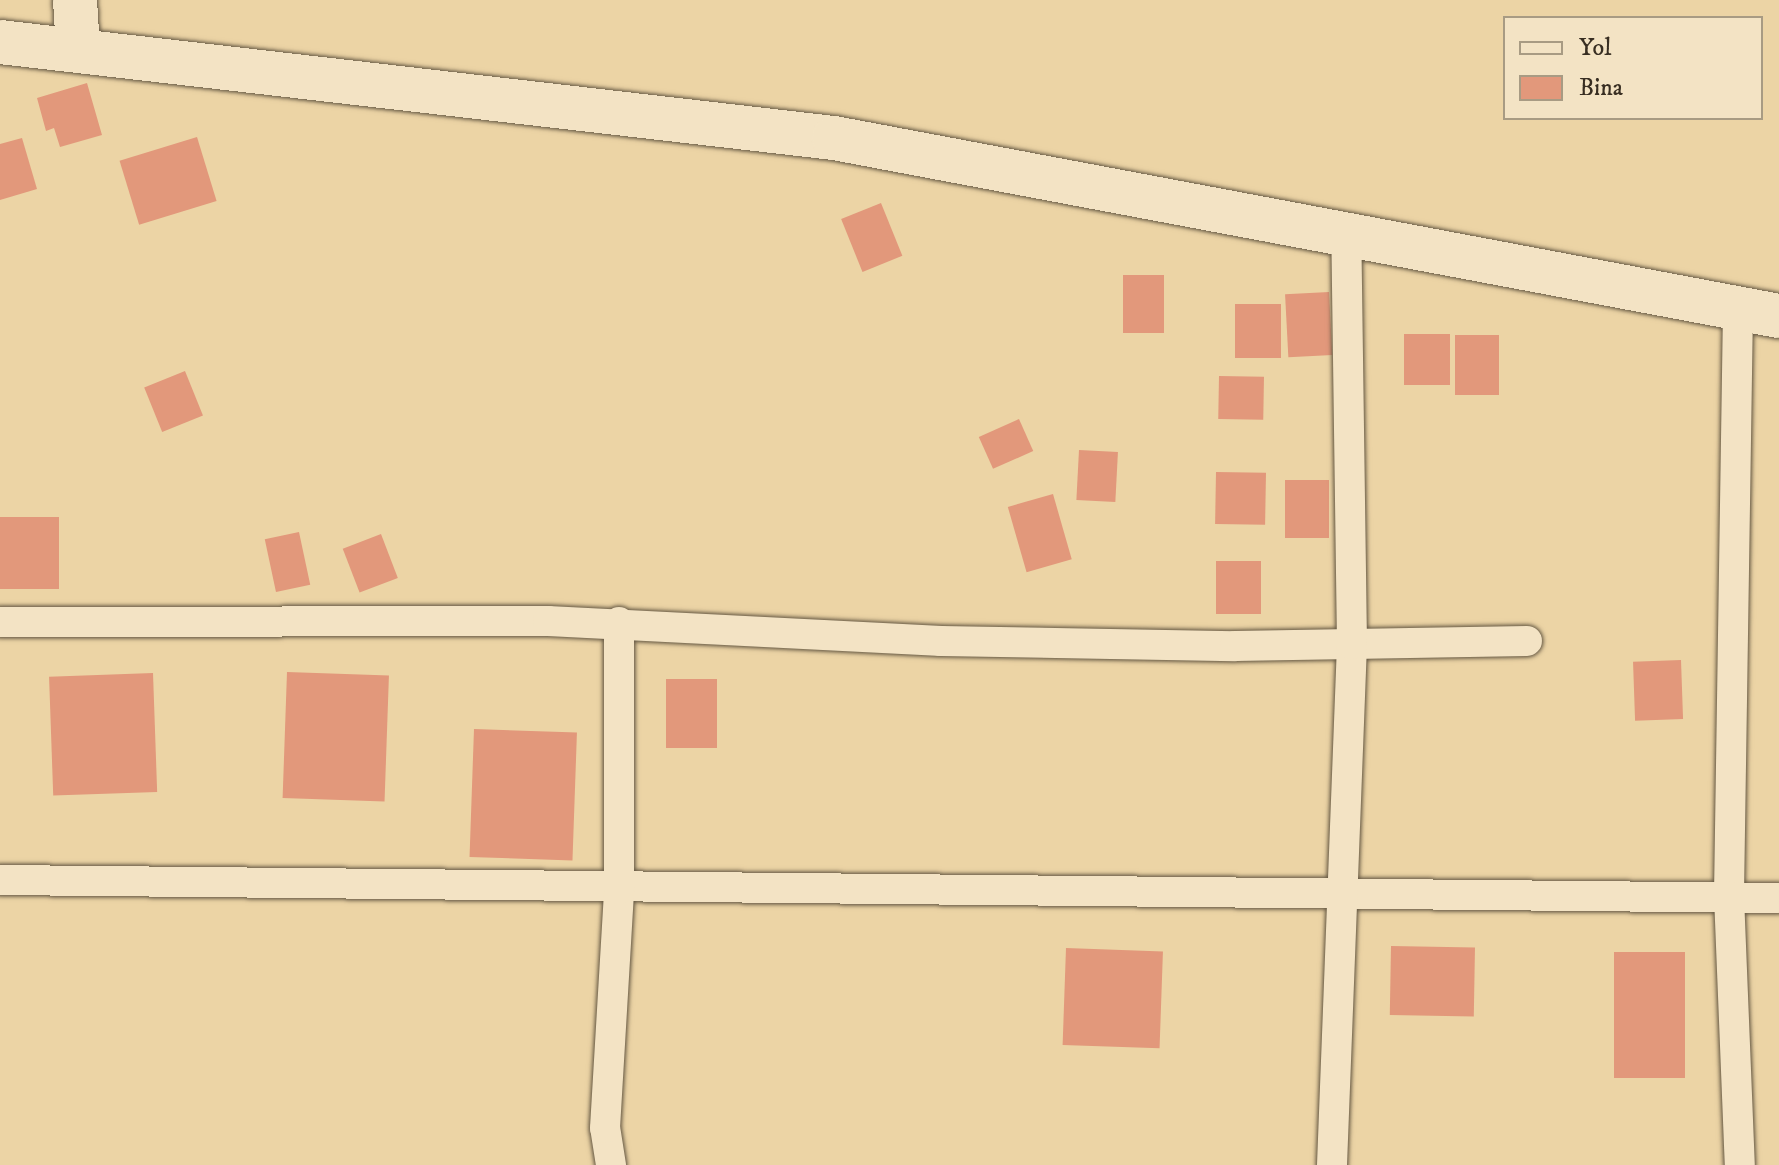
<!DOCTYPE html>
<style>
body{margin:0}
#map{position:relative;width:1779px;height:1165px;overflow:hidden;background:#ecd4a5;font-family:"IM FELL DW Pica",serif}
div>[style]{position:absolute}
.building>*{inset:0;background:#e2987b;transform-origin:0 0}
.roads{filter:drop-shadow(0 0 2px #655843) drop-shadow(0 0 2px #655843)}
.street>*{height:30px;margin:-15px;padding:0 15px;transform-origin:15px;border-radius:15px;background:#f3e3c4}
.secondary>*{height:44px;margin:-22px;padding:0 22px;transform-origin:22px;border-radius:22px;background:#f3e3c4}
span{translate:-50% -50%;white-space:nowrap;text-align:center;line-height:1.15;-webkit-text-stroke:8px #f3e3c4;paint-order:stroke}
.legend{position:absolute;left:1503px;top:16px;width:260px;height:104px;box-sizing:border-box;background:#f3e3c4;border:2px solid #a89b83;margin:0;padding:10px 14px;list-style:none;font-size:24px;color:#382e22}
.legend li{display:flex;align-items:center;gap:16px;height:40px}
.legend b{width:40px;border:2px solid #a89b83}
</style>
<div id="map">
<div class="building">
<div style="clip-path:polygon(87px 83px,102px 135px,60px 147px,54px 128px,46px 131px,37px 98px)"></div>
<div style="left:197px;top:137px;width:67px;height:81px;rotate:73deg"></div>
<div style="clip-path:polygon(22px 138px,37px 189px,0 200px,0 144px)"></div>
<div style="left:881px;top:203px;width:57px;height:43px;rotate:68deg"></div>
<div style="left:1123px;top:275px;width:41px;height:58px"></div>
<div style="left:1329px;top:292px;width:63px;height:44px;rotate:87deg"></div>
<div style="left:1235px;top:304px;width:46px;height:54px"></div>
<div style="left:1404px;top:334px;width:46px;height:51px"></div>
<div style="left:1455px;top:335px;width:44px;height:60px"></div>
<div style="left:185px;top:371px;width:48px;height:44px;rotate:68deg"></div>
<div style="left:1219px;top:376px;width:45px;height:43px;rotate:1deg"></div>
<div style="left:1019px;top:419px;width:35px;height:44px;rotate:66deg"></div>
<div style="left:1079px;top:450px;width:39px;height:50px;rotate:3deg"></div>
<div style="left:1216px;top:472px;width:50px;height:52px;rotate:1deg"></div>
<div style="left:1285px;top:480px;width:44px;height:58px"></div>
<div style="left:1053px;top:494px;width:68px;height:47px;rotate:74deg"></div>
<div style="left:0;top:517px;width:59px;height:72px"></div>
<div style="left:299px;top:532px;width:54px;height:35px;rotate:78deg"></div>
<div style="left:381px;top:534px;width:47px;height:41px;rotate:69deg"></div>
<div style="left:1216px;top:561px;width:45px;height:53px"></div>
<div style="left:1681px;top:660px;width:59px;height:48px;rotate:88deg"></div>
<div style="left:287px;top:672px;width:102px;height:126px;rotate:2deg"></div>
<div style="left:153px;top:673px;width:119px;height:104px;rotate:88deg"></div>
<div style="left:666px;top:679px;width:51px;height:69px"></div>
<div style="left:474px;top:729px;width:103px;height:128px;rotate:2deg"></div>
<div style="left:1391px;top:946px;width:84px;height:69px;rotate:1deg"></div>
<div style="left:1066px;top:948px;width:97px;height:97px;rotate:2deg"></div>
<div style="left:1614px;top:952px;width:71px;height:126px"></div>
</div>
<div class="roads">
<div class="street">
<div style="left:1738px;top:309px;width:587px;rotate:90.88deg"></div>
<div style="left:1729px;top:896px;width:269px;rotate:87.7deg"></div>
<div style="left:0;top:622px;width:548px;rotate:-0.1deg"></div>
<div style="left:548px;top:621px;width:394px;rotate:2.9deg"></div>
<div style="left:941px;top:641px;width:294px;rotate:1deg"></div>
<div style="left:1235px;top:646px;width:292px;rotate:-1deg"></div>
<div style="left:0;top:880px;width:1779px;rotate:0.58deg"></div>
<div style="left:611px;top:1165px;width:37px;rotate:-99deg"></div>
<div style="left:605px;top:1128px;width:239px;rotate:-86.6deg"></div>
<div style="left:619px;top:889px;width:267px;rotate:-90deg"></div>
<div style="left:1332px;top:1165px;width:521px;rotate:-87.8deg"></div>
<div style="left:1352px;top:644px;width:413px;rotate:-90.8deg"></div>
</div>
<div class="secondary">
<div style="left:75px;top:0;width:49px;rotate:86.5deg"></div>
<div style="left:0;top:42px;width:840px;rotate:6.57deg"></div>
<div style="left:834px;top:138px;width:962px;rotate:10.67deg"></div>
</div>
</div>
<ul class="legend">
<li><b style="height:10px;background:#f3e3c4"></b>Yol</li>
<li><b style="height:22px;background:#e2987b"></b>Bina</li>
</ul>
</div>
